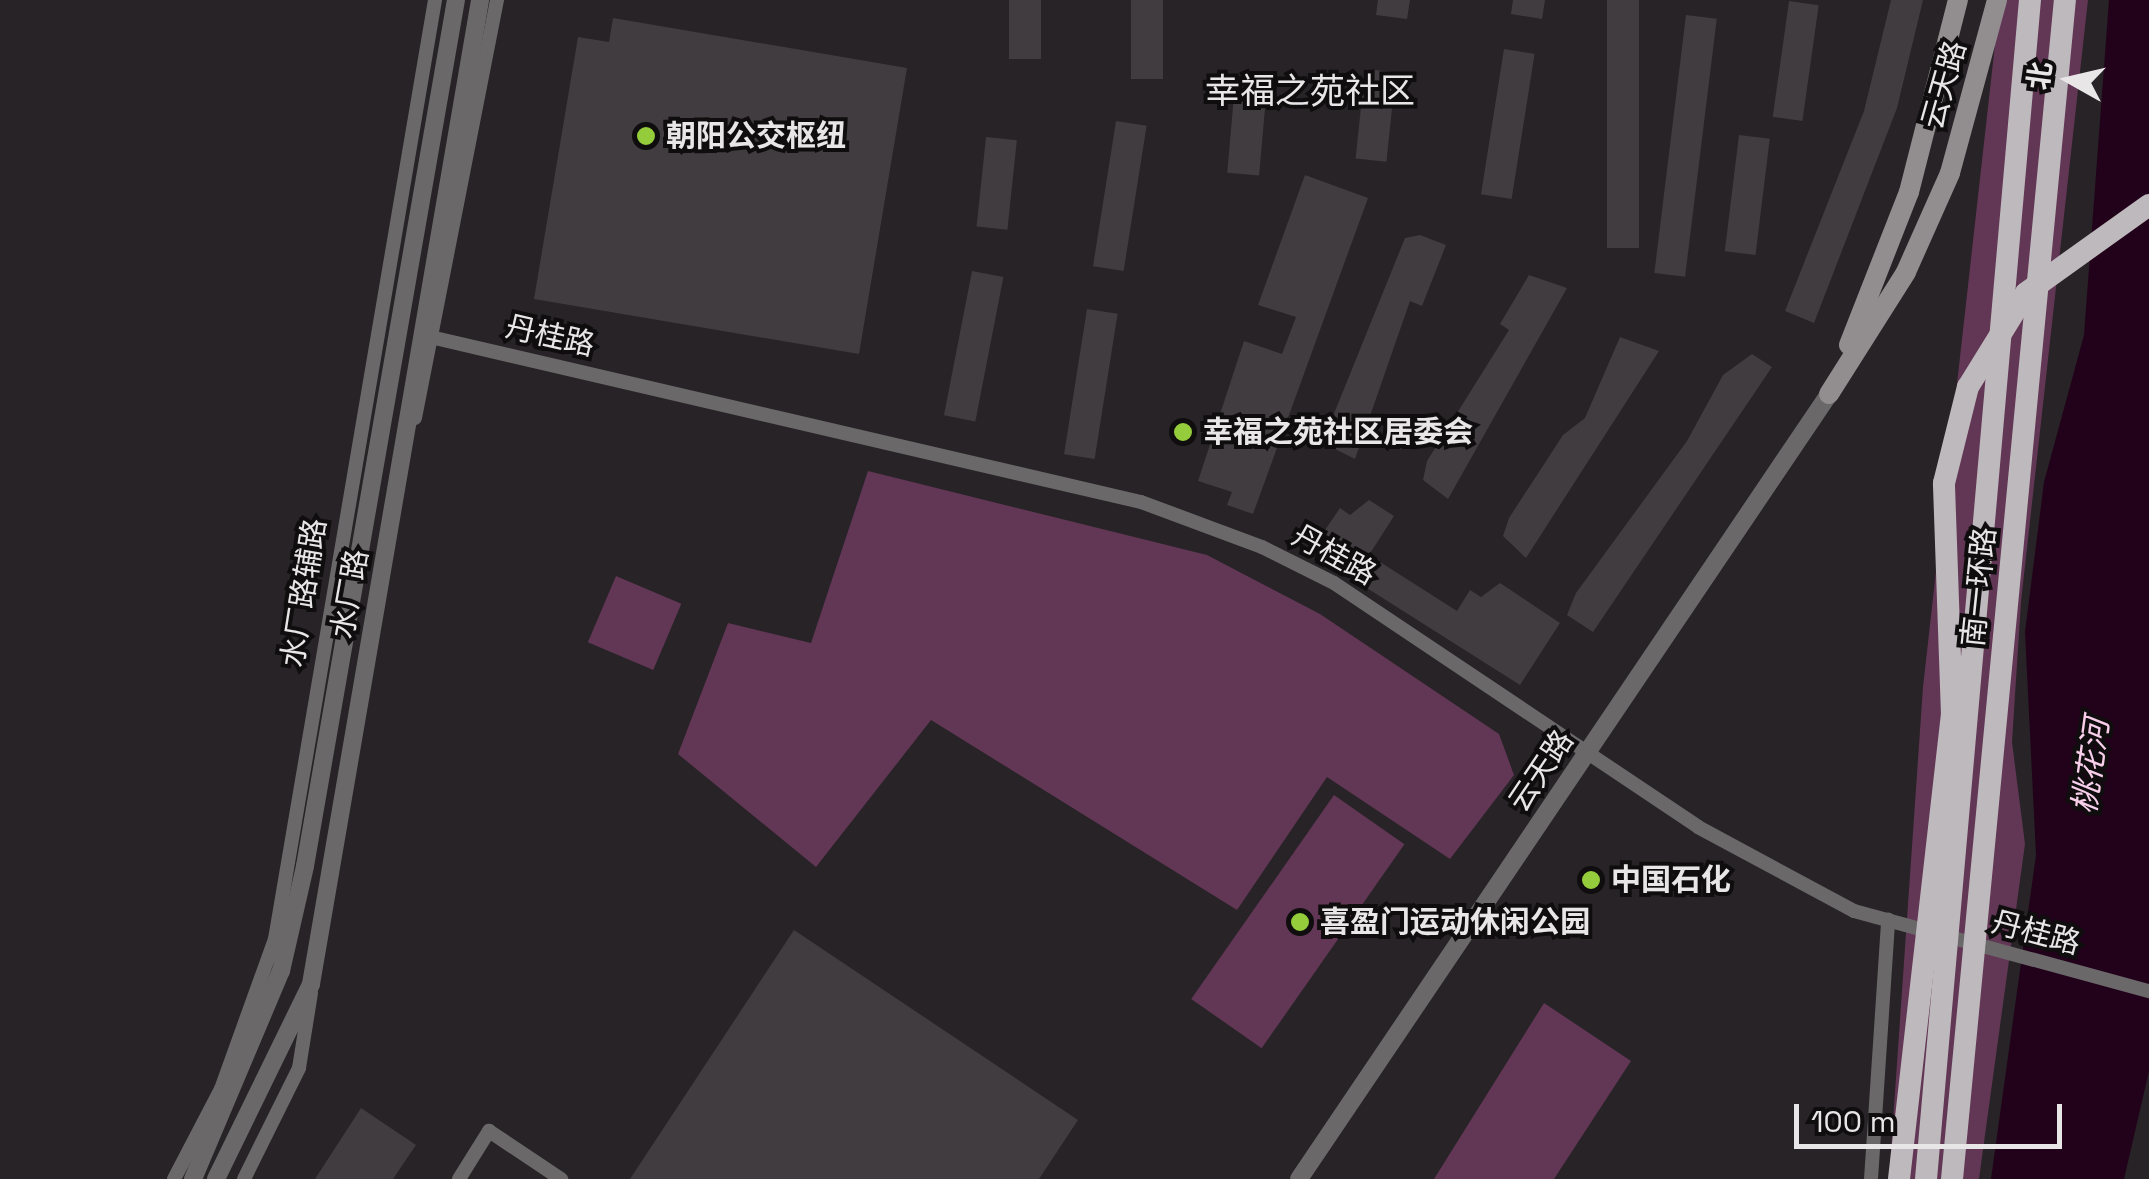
<!DOCTYPE html>
<meta charset="utf-8">
<style>
body{margin:0}
#map{position:relative;width:2149px;height:1179px;overflow:hidden;background:#272326;font-family:"Space Grotesk","Noto Sans SC",sans-serif}
div>[style]{position:absolute}
.green>*{inset:0;background:#623655;transform-origin:0 0}
.water>*{inset:0;background:#22021a}
.building>*{inset:0;background:#413c3f;transform-origin:0 0}
.minor>*{height:14px;margin:-7px;padding:0 7px;transform-origin:7px;border-radius:7px;background:#6a6869}
.tertiary>*{height:18px;margin:-9px;padding:0 9px;transform-origin:9px;border-radius:9px;background:#6a6869}
.secondary>*{height:20px;margin:-10px;padding:0 10px;transform-origin:10px;border-radius:10px;background:#928e90}
.trunk>*{height:22px;margin:-11px;padding:0 11px;transform-origin:11px;border-radius:11px;background:#beb9bc}
.trunk-bridge>*{height:22px;margin:-11px;padding:0 11px;transform-origin:11px;border-radius:11px;background:#beb9bc}
.dots>*{width:28px;height:28px;translate:-50% -50%;box-sizing:border-box;border:5px solid #0f0d0e;border-radius:50%}
span{translate:-50% -50%;white-space:nowrap;text-align:center;line-height:1.15;-webkit-text-stroke:8px #0f0d0e;paint-order:stroke}
.street-label{font-size:30px;color:#e9e6e8}
.poi-label{font-size:30px;color:#e9e6e8;font-weight:700}
.left{translate:0 -50%;text-align:left}
.water-label{font-size:32px;color:#f7cfea;font-style:italic}
.quarter-label{font-size:35px;color:#e9e6e8}
.north{position:absolute;left:2019px;top:30px;width:100px;height:100px;-webkit-text-stroke:8px #0f0d0e;paint-order:stroke;rotate:278deg;font-size:28px;font-weight:700;line-height:40px;text-align:center;color:#e9e6e8}
.north::after{content:'';display:block;margin:auto;width:35px;height:45px;background:#e9e6e8;clip-path:polygon(50% 0,100% 100%,50% 72%,0 100%)}
.scale{position:absolute;left:1794px;top:1104px;width:268px;height:45px;box-sizing:border-box;border:5px solid #e9e6e8;border-top:0;padding-left:12px;font-size:30px;line-height:35px;white-space:nowrap;color:#e9e6e8;-webkit-text-stroke:8px #0f0d0e;paint-order:stroke}
</style>
<div id="map">
<div class="green">
<div style="clip-path:polygon(2000px 0,2088px 0,2021px 602px,2012px 742px,2025px 844px,1979px 1179px,1889px 1179px,1923px 687px)"></div>
<div style="clip-path:polygon(868px 471px,1207px 555px,1320px 614px,1499px 734px,1514px 775px,1450px 859px,1327px 777px,1237px 910px,931px 720px,816px 867px,678px 754px,728px 623px,811px 643px)"></div>
<div style="left:616px;top:576px;width:71px;height:72px;rotate:23deg"></div>
<div style="left:1334px;top:795px;width:86px;height:249px;rotate:35deg"></div>
<div style="clip-path:polygon(1544px 1003px,1631px 1061px,1554px 1179px,1434px 1179px)"></div>
</div>
<div class="water">
<div style="clip-path:polygon(2109px 0,2149px 0,2149px 1071px,2124px 1179px,1991px 1179px,2036px 855px,2025px 632px,2044px 482px,2084px 335px)"></div>
</div>
<div class="building">
<div style="left:1009px;top:0;width:32px;height:59px"></div>
<div style="left:1131px;top:0;width:32px;height:79px"></div>
<div style="clip-path:polygon(1378px 0,1410px 0,1407px 19px,1376px 15px)"></div>
<div style="clip-path:polygon(1513px 0,1545px 0,1542px 19px,1511px 14px)"></div>
<div style="left:1607px;top:0;width:32px;height:248px"></div>
<div style="clip-path:polygon(1891px 0,1923px 0,1897px 108px,1814px 323px,1785px 311px,1864px 111px)"></div>
<div style="left:1789px;top:1px;width:30px;height:117px;rotate:8deg"></div>
<div style="left:1686px;top:15px;width:31px;height:260px;rotate:7deg"></div>
<div style="clip-path:polygon(613px 18px,907px 68px,859px 354px,534px 299px,578px 37px,609px 42px)"></div>
<div style="left:1504px;top:49px;width:31px;height:147px;rotate:9deg"></div>
<div style="left:1365px;top:69px;width:31px;height:90px;rotate:6deg"></div>
<div style="left:1235px;top:84px;width:32px;height:89px;rotate:5deg"></div>
<div style="left:1116px;top:121px;width:31px;height:147px;rotate:9deg"></div>
<div style="left:1739px;top:135px;width:31px;height:117px;rotate:7deg"></div>
<div style="left:986px;top:137px;width:31px;height:90px;rotate:6deg"></div>
<div style="clip-path:polygon(1305px 175px,1368px 198px,1253px 514px,1227px 505px,1232px 492px,1198px 481px,1244px 341px,1282px 354px,1296px 317px,1258px 305px)"></div>
<div style="clip-path:polygon(1420px 235px,1446px 245px,1422px 306px,1410px 301px,1355px 459px,1327px 445px,1329px 426px,1405px 238px)"></div>
<div style="left:972px;top:271px;width:32px;height:147px;rotate:11deg"></div>
<div style="clip-path:polygon(1529px 275px,1567px 288px,1448px 499px,1423px 480px,1427px 461px,1509px 330px,1500px 324px)"></div>
<div style="left:1087px;top:309px;width:31px;height:147px;rotate:9deg"></div>
<div style="clip-path:polygon(1620px 337px,1659px 351px,1526px 558px,1503px 536px,1509px 518px,1563px 435px,1585px 418px)"></div>
<div style="clip-path:polygon(1752px 354px,1772px 367px,1593px 632px,1567px 615px,1576px 593px,1687px 441px,1723px 375px)"></div>
<div style="clip-path:polygon(1369px 500px,1394px 516px,1369px 555px,1457px 611px,1470px 590px,1481px 597px,1500px 583px,1560px 623px,1520px 685px,1310px 552px,1340px 508px,1350px 515px)"></div>
<div style="clip-path:polygon(794px 930px,1078px 1120px,1039px 1179px,630px 1179px)"></div>
<div style="clip-path:polygon(361px 1108px,416px 1145px,393px 1179px,315px 1179px)"></div>
</div>
<div class="minor">
<div style="left:422px;top:335px;width:738px;rotate:13.08deg"></div>
<div style="left:1141px;top:502px;width:129px;rotate:20.4deg"></div>
<div style="left:1262px;top:547px;width:80px;rotate:26.6deg"></div>
<div style="left:1334px;top:583px;width:438px;rotate:33.8deg"></div>
<div style="left:1698px;top:827px;width:177px;rotate:28.3deg"></div>
<div style="left:1854px;top:911px;width:306px;rotate:15.2deg"></div>
<div style="left:415px;top:418px;width:426px;rotate:-78.9deg"></div>
<div style="left:174px;top:1179px;width:102px;rotate:-62.4deg"></div>
<div style="left:221px;top:1089px;width:159px;rotate:-70.2deg"></div>
<div style="left:275px;top:939px;width:953px;rotate:-80.33deg"></div>
<div style="left:244px;top:1179px;width:124px;rotate:-63.6deg"></div>
<div style="left:299px;top:1068px;width:76px;rotate:-80.9deg"></div>
<div style="left:459px;top:1179px;width:57px;rotate:-58deg"></div>
<div style="left:489px;top:1131px;width:87px;rotate:33.7deg"></div>
<div style="left:1871px;top:1179px;width:260px;rotate:-86.2deg"></div>
</div>
<div class="tertiary">
<div style="left:193px;top:1179px;width:226px;rotate:-67.1deg"></div>
<div style="left:281px;top:971px;width:108px;rotate:-77.1deg"></div>
<div style="left:305px;top:866px;width:879px;rotate:-80.11deg"></div>
<div style="left:216px;top:1179px;width:217px;rotate:-64deg"></div>
<div style="left:311px;top:984px;width:998px;rotate:-80.25deg"></div>
<div style="left:1299px;top:1179px;width:947px;rotate:-55.97deg"></div>
</div>
<div class="secondary">
<div style="left:1849px;top:345px;width:164px;rotate:-68.6deg"></div>
<div style="left:1909px;top:192px;width:198px;rotate:-75.7deg"></div>
<div style="left:1829px;top:394px;width:144px;rotate:-57.7deg"></div>
<div style="left:1906px;top:272px;width:108px;rotate:-66deg"></div>
<div style="left:1950px;top:173px;width:179px;rotate:-74.8deg"></div>
</div>
<div class="trunk">
<div style="left:1968px;top:387px;width:110px;rotate:-58.3deg"></div>
<div style="left:2026px;top:293px;width:151px;rotate:-35.6deg"></div>
</div>
<div class="trunk-bridge">
<div style="left:1899px;top:1179px;width:467px;rotate:-83.5deg"></div>
<div style="left:1952px;top:715px;width:232px;rotate:-92deg"></div>
<div style="left:1944px;top:483px;width:99px;rotate:-76deg"></div>
<div style="left:1926px;top:1179px;width:1184px;rotate:-84.96deg"></div>
<div style="left:1952px;top:1179px;width:1184px;rotate:-84.53deg"></div>
</div>
<div class="dots">
<div style="left:646px;top:136px;background:#95cc3b"></div>
<div style="left:1183px;top:432px;background:#95cc3b"></div>
<div style="left:1591px;top:880px;background:#95cc3b"></div>
<div style="left:1300px;top:922px;background:#95cc3b"></div>
</div>
<div class="street-label">
<span style="left:1944px;top:85px;rotate:-74deg">云天路</span>
<span style="left:550px;top:336px;rotate:13deg">丹桂路</span>
<span style="left:1334px;top:555px;rotate:29deg">丹桂路</span>
<span style="left:1979px;top:587px;rotate:-84deg">南一环路</span>
<span style="left:304px;top:593px;rotate:-81deg">水厂路辅路</span>
<span style="left:350px;top:594px;rotate:-80deg">水厂路</span>
<span style="left:1541px;top:771px;rotate:-56deg">云天路</span>
<span style="left:2036px;top:933px;rotate:15deg">丹桂路</span>
</div>
<div class="poi-label">
<span class="left" style="left:666px;top:136px">朝阳公交枢纽</span>
<span class="left" style="left:1203px;top:432px">幸福之苑社区居委会</span>
<span class="left" style="left:1611px;top:880px">中国石化</span>
<span class="left" style="left:1320px;top:922px">喜盈门运动休闲公园</span>
</div>
<div class="water-label">
<span style="left:2091px;top:766px;rotate:-82deg">桃花河</span>
</div>
<div class="quarter-label">
<span style="left:1310px;top:91px">幸福之苑社区</span>
</div>
<div class="north">北</div>
<div class="scale">100 m</div>
</div>
